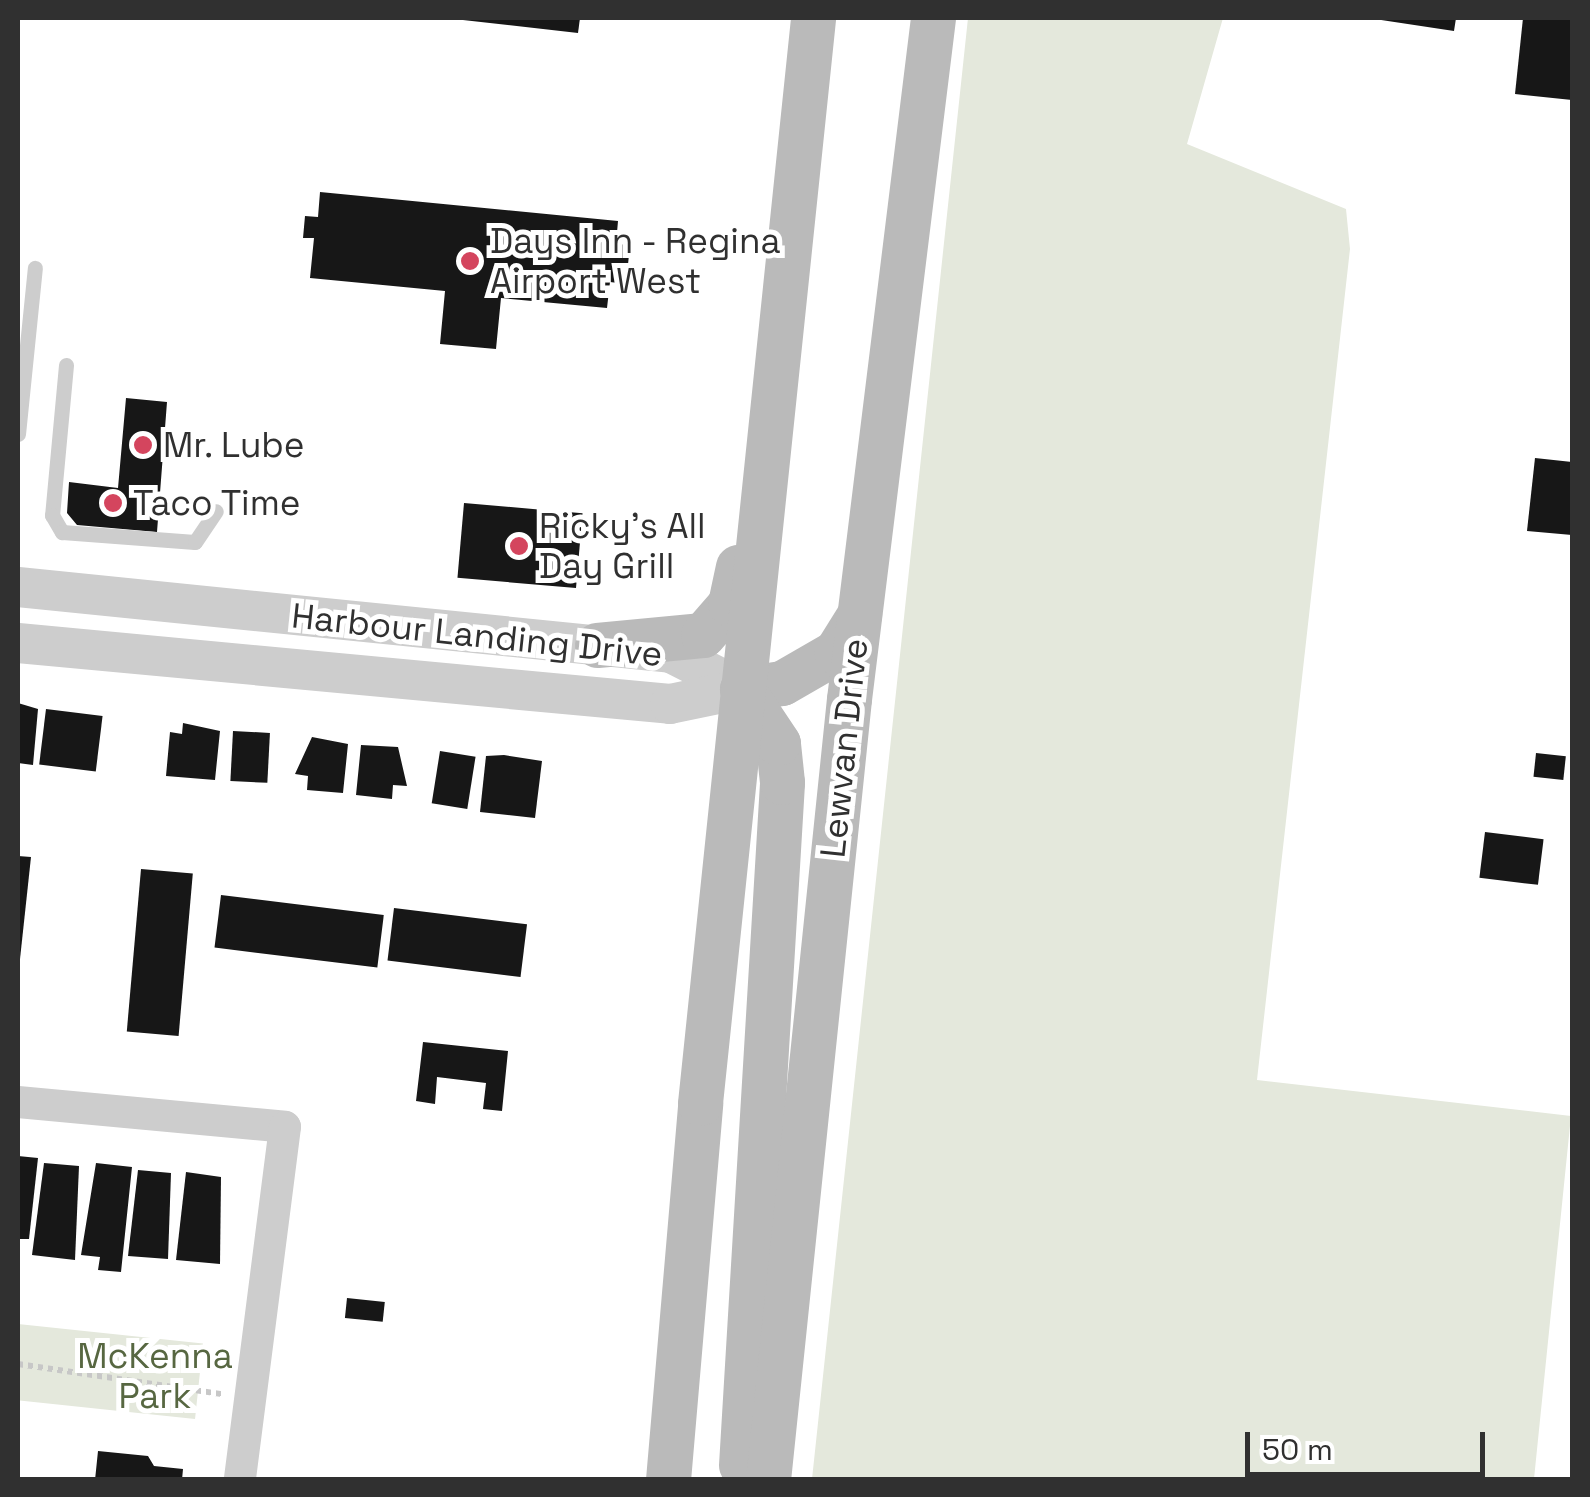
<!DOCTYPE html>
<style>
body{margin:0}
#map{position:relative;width:1590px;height:1497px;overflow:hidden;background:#fff;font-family:"Space Grotesk",sans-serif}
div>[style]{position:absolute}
.green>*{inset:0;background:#e4e8dc;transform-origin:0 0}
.building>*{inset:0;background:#171717;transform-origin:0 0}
.path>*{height:6px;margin-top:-3px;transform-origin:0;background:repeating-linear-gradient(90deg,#c7c7c7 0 5px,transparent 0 10px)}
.service>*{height:15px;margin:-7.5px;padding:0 7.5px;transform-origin:7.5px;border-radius:7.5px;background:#cdcdcd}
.minor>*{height:32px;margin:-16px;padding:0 16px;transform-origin:16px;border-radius:16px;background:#cdcdcd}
.tertiary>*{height:40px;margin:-20px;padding:0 20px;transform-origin:20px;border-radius:20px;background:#cdcdcd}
.secondary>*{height:45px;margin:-22.5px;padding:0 22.5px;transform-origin:22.5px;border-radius:22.5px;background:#bababa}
.dots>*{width:28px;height:28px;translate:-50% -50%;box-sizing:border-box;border:5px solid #fff;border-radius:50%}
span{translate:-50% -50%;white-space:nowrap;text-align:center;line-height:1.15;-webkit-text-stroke:10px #fff;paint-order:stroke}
.poi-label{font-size:35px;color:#303030}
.left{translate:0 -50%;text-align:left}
.street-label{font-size:35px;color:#303030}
.park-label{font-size:35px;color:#576741}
.frame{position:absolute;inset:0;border:20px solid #303030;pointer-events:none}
.scale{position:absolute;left:1245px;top:1432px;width:240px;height:45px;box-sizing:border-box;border:5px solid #303030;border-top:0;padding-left:12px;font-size:30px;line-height:35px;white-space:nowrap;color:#303030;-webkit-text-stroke:8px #fff;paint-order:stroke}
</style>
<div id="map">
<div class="green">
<div style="clip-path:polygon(968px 18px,1223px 18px,1187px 144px,1346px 209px,1350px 249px,1257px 1080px,1571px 1116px,1534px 1479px,812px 1479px)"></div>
<div style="left:18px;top:1324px;width:186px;height:76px;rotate:6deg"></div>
</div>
<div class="building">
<div style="clip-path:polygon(445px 18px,580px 18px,578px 33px)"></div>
<div style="clip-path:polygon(1368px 18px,1456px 18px,1454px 31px)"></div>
<div style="clip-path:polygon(1523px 18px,1572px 18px,1572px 100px,1515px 94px)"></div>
<div style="clip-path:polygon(320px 192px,618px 221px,616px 244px,630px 245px,626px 284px,610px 282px,607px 308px,501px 298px,496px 349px,440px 344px,445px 291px,310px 278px,314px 238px,303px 238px,305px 216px,318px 217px)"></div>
<div style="clip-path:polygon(126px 398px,167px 402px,157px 532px,77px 525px,67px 513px,69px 482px,118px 488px)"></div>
<div style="clip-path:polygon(1535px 458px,1572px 462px,1572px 535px,1527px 531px)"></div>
<div style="left:464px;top:503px;width:119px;height:75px;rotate:5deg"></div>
<div style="clip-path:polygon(18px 703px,38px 709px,33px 765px,18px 763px)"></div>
<div style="left:46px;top:709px;width:57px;height:56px;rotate:7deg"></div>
<div style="clip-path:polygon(183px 723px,220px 731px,215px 780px,166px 776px,170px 732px,182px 734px)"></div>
<div style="left:233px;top:731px;width:37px;height:50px;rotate:3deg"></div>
<div style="clip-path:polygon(312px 737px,348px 744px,343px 793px,307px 790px,308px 776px,295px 774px)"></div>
<div style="clip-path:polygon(361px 745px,398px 747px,407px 786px,393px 785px,392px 799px,356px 795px)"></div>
<div style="left:440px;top:751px;width:36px;height:53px;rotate:9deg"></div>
<div style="left:1536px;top:753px;width:30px;height:24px;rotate:6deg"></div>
<div style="clip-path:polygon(504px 755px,542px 761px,535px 818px,480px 812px,486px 756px)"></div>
<div style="left:1485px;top:832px;width:59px;height:46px;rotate:7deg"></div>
<div style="clip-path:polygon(18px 856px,31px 857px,20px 959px,18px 959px)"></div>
<div style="left:141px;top:869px;width:52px;height:163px;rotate:5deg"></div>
<div style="left:221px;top:895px;width:164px;height:53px;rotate:7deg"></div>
<div style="left:394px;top:908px;width:134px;height:53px;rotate:7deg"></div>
<div style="clip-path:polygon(423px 1042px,508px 1051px,502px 1111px,483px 1109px,486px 1083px,437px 1077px,435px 1104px,416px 1101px)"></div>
<div style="clip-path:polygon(18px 1156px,38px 1158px,29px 1239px,18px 1239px)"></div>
<div style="clip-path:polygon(44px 1163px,79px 1166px,75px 1260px,32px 1255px)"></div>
<div style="clip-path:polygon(96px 1163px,132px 1167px,121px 1272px,98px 1270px,100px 1257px,81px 1255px)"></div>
<div style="clip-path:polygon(138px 1170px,171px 1173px,168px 1259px,128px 1256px)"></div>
<div style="clip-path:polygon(186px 1172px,221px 1177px,220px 1264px,176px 1260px)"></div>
<div style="left:347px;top:1298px;width:38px;height:20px;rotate:6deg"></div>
<div style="clip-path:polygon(98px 1451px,148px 1456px,154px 1466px,183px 1469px,182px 1480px,95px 1480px)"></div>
</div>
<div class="path">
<div style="left:18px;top:1364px;width:206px;rotate:8.4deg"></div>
</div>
<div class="service">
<div style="left:66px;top:365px;width:151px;rotate:95.3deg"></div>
<div style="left:52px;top:515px;width:20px;rotate:60deg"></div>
<div style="left:62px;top:532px;width:133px;rotate:4.3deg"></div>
<div style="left:195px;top:542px;width:37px;rotate:-56deg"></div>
<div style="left:18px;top:434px;width:167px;rotate:-84.2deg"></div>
</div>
<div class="minor">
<div style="left:18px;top:1102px;width:268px;rotate:5.3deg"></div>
<div style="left:285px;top:1127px;width:356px;rotate:97.3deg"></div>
</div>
<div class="tertiary">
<div style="left:18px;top:587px;width:656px;rotate:5.77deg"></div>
<div style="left:671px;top:653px;width:80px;rotate:26.9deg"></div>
<div style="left:18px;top:643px;width:655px;rotate:5.34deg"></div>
<div style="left:670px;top:704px;width:74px;rotate:-11.8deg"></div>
</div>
<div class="secondary">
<div style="left:597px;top:645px;width:106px;rotate:-5.4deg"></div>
<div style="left:703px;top:635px;width:41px;rotate:-48.9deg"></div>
<div style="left:730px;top:604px;width:38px;rotate:-78deg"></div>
<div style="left:742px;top:689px;width:40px;rotate:-8.5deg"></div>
<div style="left:782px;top:683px;width:62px;rotate:-29.9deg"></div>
<div style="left:836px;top:652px;width:44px;rotate:-58.1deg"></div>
<div style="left:741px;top:1465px;width:684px;rotate:-86.56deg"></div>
<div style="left:782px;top:782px;width:39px;rotate:-96deg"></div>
<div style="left:778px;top:743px;width:65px;rotate:-123.7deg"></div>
<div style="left:668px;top:1480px;width:378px;rotate:-85.1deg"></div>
<div style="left:700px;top:1103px;width:1091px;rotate:-84.05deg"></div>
<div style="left:768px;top:1480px;width:785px;rotate:-84.08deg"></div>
<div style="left:849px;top:699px;width:686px;rotate:-82.97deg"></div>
</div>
<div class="dots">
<div style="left:470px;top:261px;background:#d4455e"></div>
<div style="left:143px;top:445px;background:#d4455e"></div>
<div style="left:113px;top:503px;background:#d4455e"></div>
<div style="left:519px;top:546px;background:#d4455e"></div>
</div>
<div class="poi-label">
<span class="left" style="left:490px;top:261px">Days Inn - Regina<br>Airport West</span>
<span class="left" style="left:163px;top:445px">Mr. Lube</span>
<span class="left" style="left:133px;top:503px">Taco Time</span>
<span class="left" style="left:539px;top:546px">Ricky's All<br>Day Grill</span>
</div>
<div class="street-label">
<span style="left:477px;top:635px;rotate:6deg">Harbour Landing Drive</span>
<span style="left:844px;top:748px;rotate:-84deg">Lewvan Drive</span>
</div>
<div class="park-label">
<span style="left:155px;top:1376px">McKenna<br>Park</span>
</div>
<div class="frame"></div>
<div class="scale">50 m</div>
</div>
